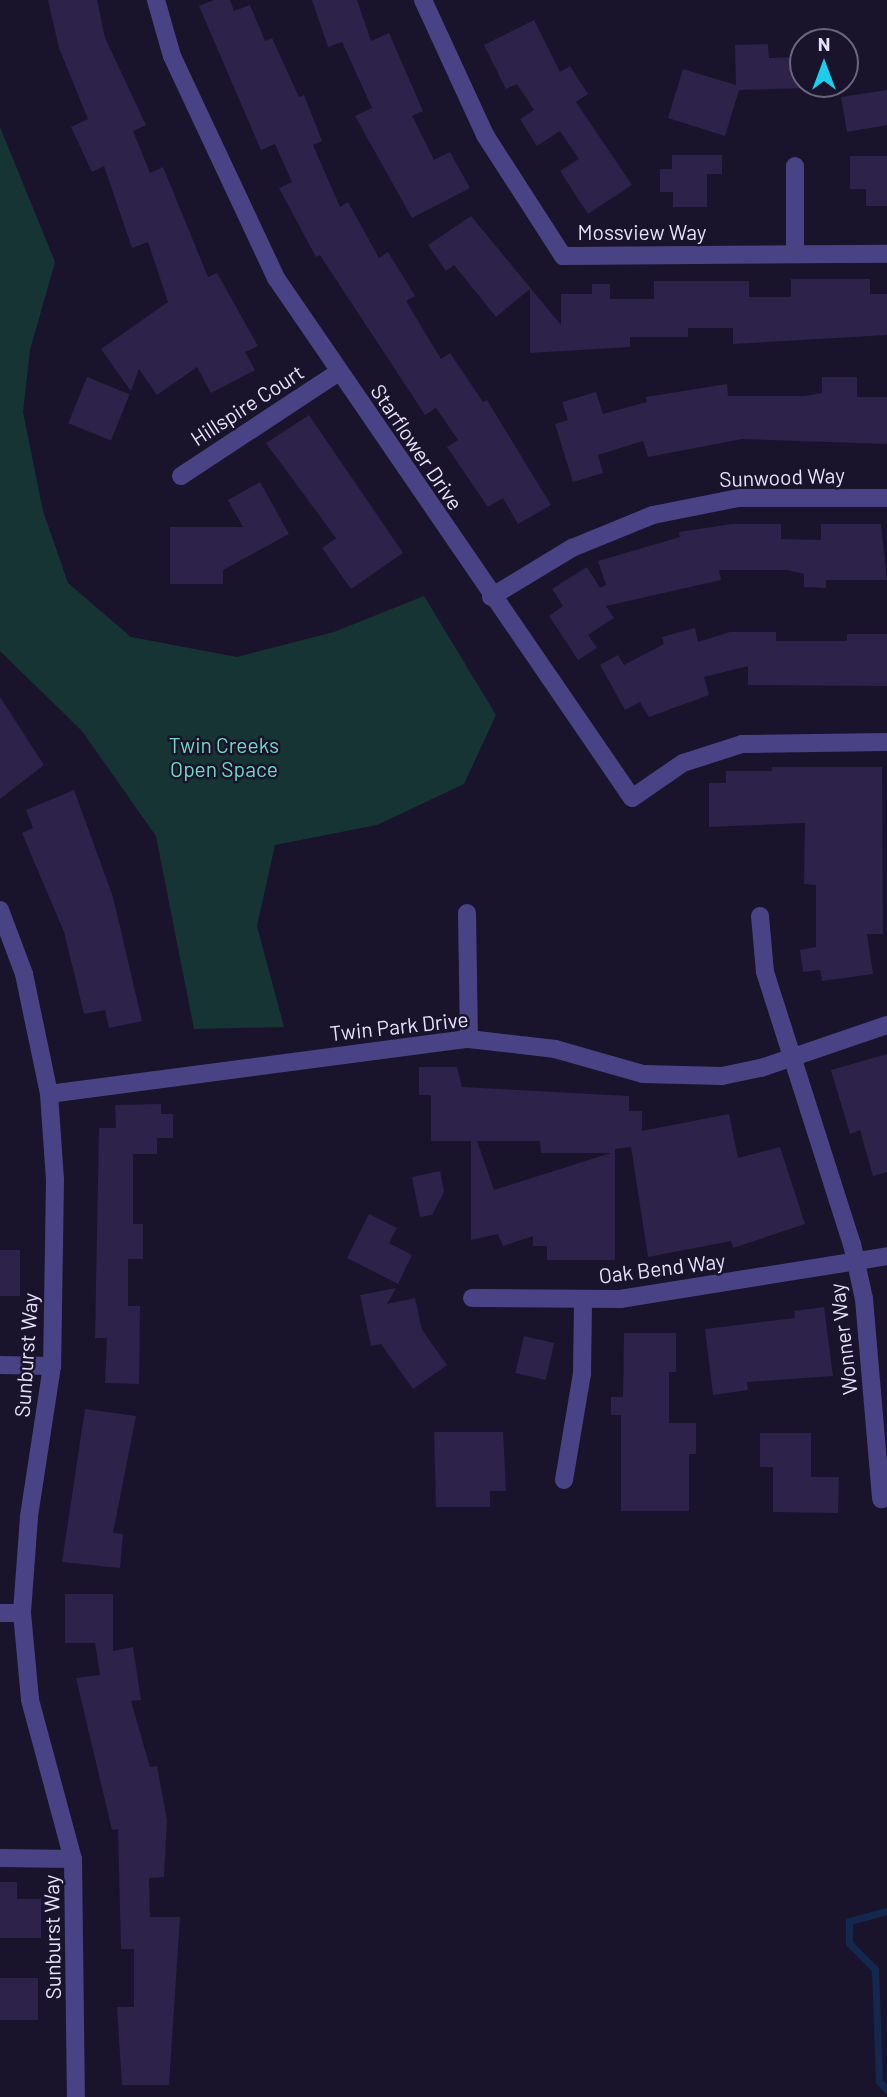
<!DOCTYPE html>
<style>
body{margin:0}
#map{position:relative;width:887px;height:2097px;overflow:hidden;background:#19142b;font-family:Barlow,sans-serif}
div>[style]{position:absolute}
.green>*{inset:0;background:#173435}
.stream>*{height:7px;margin:-3.5px;padding:0 3.5px;transform-origin:3.5px;border-radius:3.5px;background:#14284f}
.building>*{inset:0;background:#2c224a;transform-origin:0 0}
.street>*{height:18px;margin:-9px;padding:0 9px;transform-origin:9px;border-radius:9px;background:#494386}
span{translate:-50% -50%;white-space:nowrap;text-align:center;line-height:1.15;-webkit-text-stroke:5px #19142b;paint-order:stroke}
.street-label{font-size:21px;color:#e5e0fc}
.park-label{font-size:21px;color:#71d8c3}
.north{position:absolute;left:789px;top:28px;width:70px;height:70px;box-sizing:border-box;background:#19142b;border:2px solid #6b667f;border-radius:50%;rotate:0deg;font-size:19px;font-weight:700;line-height:28px;text-align:center;color:#e5e0fc}
.north::after{content:'';display:block;margin:auto;width:24px;height:32px;background:#1dcdec;clip-path:polygon(50% 0,100% 100%,50% 72%,0 100%)}
</style>
<div id="map">
<div class="green">
<div style="clip-path:polygon(0 127px,55px 262px,30px 350px,23px 412px,43px 511px,68px 583px,131px 637px,237px 657px,334px 632px,424px 596px,496px 715px,464px 784px,377px 825px,275px 845px,257px 926px,284px 1027px,194px 1029px,156px 836px,82px 731px,0 651px)"></div>
</div>
<div class="stream">
<div style="left:887px;top:1911px;width:39px;rotate:165deg"></div>
<div style="left:849px;top:1921px;width:22px;rotate:90deg"></div>
<div style="left:849px;top:1943px;width:37px;rotate:45deg"></div>
<div style="left:875px;top:1969px;width:112px;rotate:88deg"></div>
<div style="left:879px;top:2081px;width:12px;rotate:48deg"></div>
</div>
<div class="building">
<div style="clip-path:polygon(48px 0,97px 0,105px 38px,146px 125px,133px 131px,150px 173px,163px 167px,208px 277px,217px 273px,258px 346px,245px 352px,255px 370px,211px 393px,197px 367px,157px 395px,139px 369px,131px 391px,101px 349px,168px 302px,148px 242px,132px 248px,104px 166px,92px 172px,71px 127px,88px 119px,59px 48px)"></div>
<div style="clip-path:polygon(214px 0,230px 0,234px 11px,250px 5px,265px 41px,272px 38px,299px 97px,304px 95px,322px 141px,313px 145px,340px 207px,348px 202px,379px 258px,388px 252px,415px 296px,406px 301px,441px 359px,450px 353px,483px 402px,487px 400px,551px 505px,518px 524px,503px 498px,488px 507px,447px 447px,458px 440px,436px 408px,425px 415px,320px 255px,316px 257px,279px 188px,292px 182px,275px 144px,261px 150px,199px 6px)"></div>
<div style="clip-path:polygon(312px 0,357px 0,371px 41px,389px 33px,423px 111px,412px 116px,434px 160px,450px 152px,470px 188px,412px 218px,355px 116px,372px 108px,342px 42px,328px 47px)"></div>
<div style="clip-path:polygon(534px 20px,560px 72px,570px 66px,588px 94px,576px 102px,632px 185px,588px 214px,560px 171px,579px 159px,560px 131px,537px 146px,520px 119px,534px 110px,517px 84px,506px 89px,484px 45px)"></div>
<div style="clip-path:polygon(768px 44px,769px 58px,803px 57px,803px 88px,739px 90px,725px 136px,668px 118px,683px 69px,736px 85px,735px 45px)"></div>
<div style="clip-path:polygon(887px 90px,887px 125px,847px 132px,841px 97px)"></div>
<div style="clip-path:polygon(672px 155px,722px 155px,722px 174px,707px 174px,707px 207px,673px 207px,673px 192px,660px 192px,660px 169px,672px 169px)"></div>
<div style="clip-path:polygon(850px 156px,887px 156px,887px 206px,866px 206px,866px 189px,850px 189px)"></div>
<div style="clip-path:polygon(471px 216px,561px 325px,561px 294px,592px 294px,592px 284px,610px 284px,610px 299px,654px 299px,654px 281px,749px 281px,749px 297px,791px 297px,791px 279px,870px 279px,870px 294px,887px 294px,887px 335px,733px 344px,733px 328px,688px 328px,688px 337px,630px 337px,630px 347px,530px 353px,530px 289px,496px 317px,454px 265px,446px 271px,428px 245px)"></div>
<div style="left:87px;top:377px;width:46px;height:50px;rotate:22deg"></div>
<div style="clip-path:polygon(822px 377px,857px 377px,857px 397px,887px 397px,887px 444px,742px 439px,648px 457px,643px 441px,598px 455px,603px 473px,573px 482px,555px 424px,568px 420px,562px 402px,596px 392px,603px 414px,647px 402px,646px 397px,727px 384px,728px 396px,805px 396px,822px 393px)"></div>
<div style="clip-path:polygon(309px 415px,403px 553px,351px 589px,322px 548px,336px 538px,266px 443px)"></div>
<div style="clip-path:polygon(260px 482px,289px 534px,223px 570px,223px 584px,170px 584px,170px 527px,243px 527px,228px 500px)"></div>
<div style="clip-path:polygon(732px 524px,781px 524px,781px 539px,821px 540px,821px 524px,881px 524px,887px 580px,826px 580px,826px 588px,804px 587px,804px 574px,788px 570px,719px 570px,721px 580px,606px 606px,614px 618px,588px 635px,597px 648px,578px 660px,549px 616px,563px 606px,552px 589px,587px 567px,600px 588px,606px 585px,598px 561px,680px 537px,679px 532px)"></div>
<div style="clip-path:polygon(695px 628px,698px 642px,730px 632px,776px 632px,776px 641px,847px 641px,847px 634px,887px 634px,887px 686px,748px 685px,748px 666px,704px 677px,709px 695px,649px 717px,640px 702px,625px 710px,600px 665px,618px 655px,624px 665px,664px 644px,662px 637px)"></div>
<div style="clip-path:polygon(0 697px,44px 765px,0 799px)"></div>
<div style="clip-path:polygon(772px 767px,882px 767px,883px 934px,867px 934px,873px 974px,822px 981px,820px 970px,803px 972px,800px 950px,816px 947px,816px 885px,804px 884px,805px 823px,709px 827px,709px 783px,726px 783px,726px 771px,772px 771px)"></div>
<div style="clip-path:polygon(74px 790px,113px 897px,142px 1021px,109px 1028px,105px 1010px,84px 1014px,64px 932px,22px 833px,33px 828px,26px 810px)"></div>
<div style="clip-path:polygon(887px 1054px,887px 1172px,873px 1176px,860px 1130px,850px 1134px,831px 1070px)"></div>
<div style="clip-path:polygon(evenodd,419px 1067px,457px 1067px,462px 1087px,629px 1096px,629px 1111px,642px 1111px,642px 1131px,729px 1114px,738px 1158px,780px 1147px,805px 1224px,733px 1248px,731px 1241px,648px 1257px,631px 1147px,615px 1149px,615px 1260px,547px 1260px,547px 1246px,533px 1246px,533px 1236px,503px 1246px,498px 1234px,471px 1240px,471px 1141px,431px 1141px,431px 1095px,419px 1095px,419px 1067px,477px 1141px,540px 1141px,541px 1153px,611px 1153px,494px 1190px,477px 1141px)"></div>
<div style="clip-path:polygon(161px 1104px,161px 1114px,173px 1114px,173px 1138px,157px 1138px,157px 1154px,133px 1154px,133px 1224px,143px 1224px,143px 1259px,128px 1259px,128px 1306px,140px 1306px,139px 1384px,105px 1383px,107px 1338px,95px 1338px,99px 1128px,116px 1128px,115px 1105px)"></div>
<div style="clip-path:polygon(440px 1171px,444px 1192px,432px 1215px,420px 1217px,412px 1177px)"></div>
<div style="clip-path:polygon(369px 1214px,397px 1228px,389px 1243px,412px 1255px,398px 1284px,347px 1258px)"></div>
<div style="left:0;top:1250px;width:20px;height:46px"></div>
<div style="clip-path:polygon(396px 1288px,387px 1304px,415px 1298px,422px 1330px,447px 1365px,413px 1389px,381px 1344px,371px 1346px,360px 1295px)"></div>
<div style="clip-path:polygon(824px 1307px,833px 1376px,747px 1382px,748px 1390px,713px 1395px,705px 1329px,795px 1318px,794px 1311px)"></div>
<div style="clip-path:polygon(624px 1333px,676px 1333px,676px 1372px,669px 1372px,669px 1423px,696px 1423px,696px 1454px,689px 1454px,689px 1511px,621px 1511px,621px 1415px,611px 1415px,611px 1397px,623px 1397px)"></div>
<div style="left:524px;top:1336px;width:31px;height:38px;rotate:13deg"></div>
<div style="clip-path:polygon(85px 1409px,136px 1416px,113px 1533px,123px 1534px,120px 1568px,62px 1562px)"></div>
<div style="clip-path:polygon(434px 1432px,503px 1432px,506px 1491px,490px 1491px,490px 1507px,436px 1507px)"></div>
<div style="clip-path:polygon(760px 1433px,811px 1433px,811px 1477px,839px 1477px,838px 1513px,773px 1512px,773px 1467px,760px 1467px)"></div>
<div style="clip-path:polygon(65px 1594px,113px 1594px,113px 1651px,133px 1647px,141px 1700px,131px 1701px,150px 1767px,157px 1766px,167px 1820px,164px 1877px,149px 1878px,150px 1917px,180px 1917px,169px 2085px,122px 2085px,117px 2007px,134px 2007px,134px 1949px,121px 1949px,118px 1829px,112px 1830px,76px 1678px,100px 1675px,95px 1643px,65px 1643px)"></div>
<div style="clip-path:polygon(0 1882px,17px 1882px,17px 1899px,41px 1899px,41px 1938px,0 1938px)"></div>
<div style="left:0;top:1978px;width:38px;height:42px"></div>
</div>
<div class="street">
<div style="left:156px;top:0;width:58px;rotate:74.1deg"></div>
<div style="left:172px;top:56px;width:245px;rotate:64.9deg"></div>
<div style="left:276px;top:278px;width:630px;rotate:55.6deg"></div>
<div style="left:632px;top:798px;width:62px;rotate:-34.5deg"></div>
<div style="left:683px;top:763px;width:62px;rotate:-17.9deg"></div>
<div style="left:742px;top:744px;width:145px;rotate:-0.8deg"></div>
<div style="left:423px;top:0;width:149px;rotate:65.3deg"></div>
<div style="left:485px;top:135px;width:144px;rotate:57.2deg"></div>
<div style="left:563px;top:256px;width:324px;rotate:-0.4deg"></div>
<div style="left:795px;top:166px;width:88px;rotate:90deg"></div>
<div style="left:181px;top:476px;width:189px;rotate:-33.4deg"></div>
<div style="left:491px;top:597px;width:95px;rotate:-31.2deg"></div>
<div style="left:572px;top:548px;width:87px;rotate:-22.2deg"></div>
<div style="left:653px;top:515px;width:87px;rotate:-11.3deg"></div>
<div style="left:738px;top:498px;width:149px"></div>
<div style="left:0;top:910px;width:68px;rotate:69.4deg"></div>
<div style="left:24px;top:974px;width:123px;rotate:78.2deg"></div>
<div style="left:49px;top:1094px;width:86px;rotate:86deg"></div>
<div style="left:55px;top:1180px;width:186px;rotate:90.9deg"></div>
<div style="left:52px;top:1366px;width:153px;rotate:98.7deg"></div>
<div style="left:29px;top:1517px;width:96px;rotate:94.2deg"></div>
<div style="left:22px;top:1613px;width:87px;rotate:84.7deg"></div>
<div style="left:30px;top:1700px;width:165px;rotate:74.9deg"></div>
<div style="left:73px;top:1859px;width:238px;rotate:89.3deg"></div>
<div style="left:467px;top:913px;width:126px;rotate:89.1deg"></div>
<div style="left:760px;top:916px;width:56px;rotate:84.9deg"></div>
<div style="left:765px;top:972px;width:286px;rotate:72.3deg"></div>
<div style="left:852px;top:1244px;width:56px;rotate:77.7deg"></div>
<div style="left:864px;top:1299px;width:201px;rotate:85.1deg"></div>
<div style="left:49px;top:1094px;width:424px;rotate:-7.5deg"></div>
<div style="left:469px;top:1039px;width:87px;rotate:6.6deg"></div>
<div style="left:555px;top:1049px;width:91px;rotate:15.9deg"></div>
<div style="left:643px;top:1074px;width:79px;rotate:1.5deg"></div>
<div style="left:722px;top:1076px;width:40px;rotate:-12deg"></div>
<div style="left:761px;top:1068px;width:133px;rotate:-18.8deg"></div>
<div style="left:472px;top:1298px;width:148px;rotate:0.4deg"></div>
<div style="left:620px;top:1299px;width:270px;rotate:-9.1deg"></div>
<div style="left:0;top:1365px;width:52px;rotate:1.1deg"></div>
<div style="left:564px;top:1480px;width:108px;rotate:-80.4deg"></div>
<div style="left:582px;top:1374px;width:74px;rotate:-89.2deg"></div>
<div style="left:0;top:1613px;width:22px"></div>
<div style="left:0;top:1858px;width:73px;rotate:0.8deg"></div>
</div>
<div class="street-label">
<span style="left:642px;top:232px">Mossview Way</span>
<span style="left:247px;top:405px;rotate:-33deg">Hillspire Court</span>
<span style="left:417px;top:447px;rotate:56deg">Starflower Drive</span>
<span style="left:782px;top:477px;rotate:-2deg">Sunwood Way</span>
<span style="left:399px;top:1026px;rotate:-6deg">Twin Park Drive</span>
<span style="left:662px;top:1268px;rotate:-7deg">Oak Bend Way</span>
<span style="left:843px;top:1339px;rotate:-97deg">Wonner Way</span>
<span style="left:26px;top:1355px;rotate:-86deg">Sunburst Way</span>
<span style="left:52px;top:1937px;rotate:-91deg">Sunburst Way</span>
</div>
<div class="park-label">
<span style="left:224px;top:757px">Twin Creeks<br>Open Space</span>
</div>
<div class="north">N</div>
</div>
